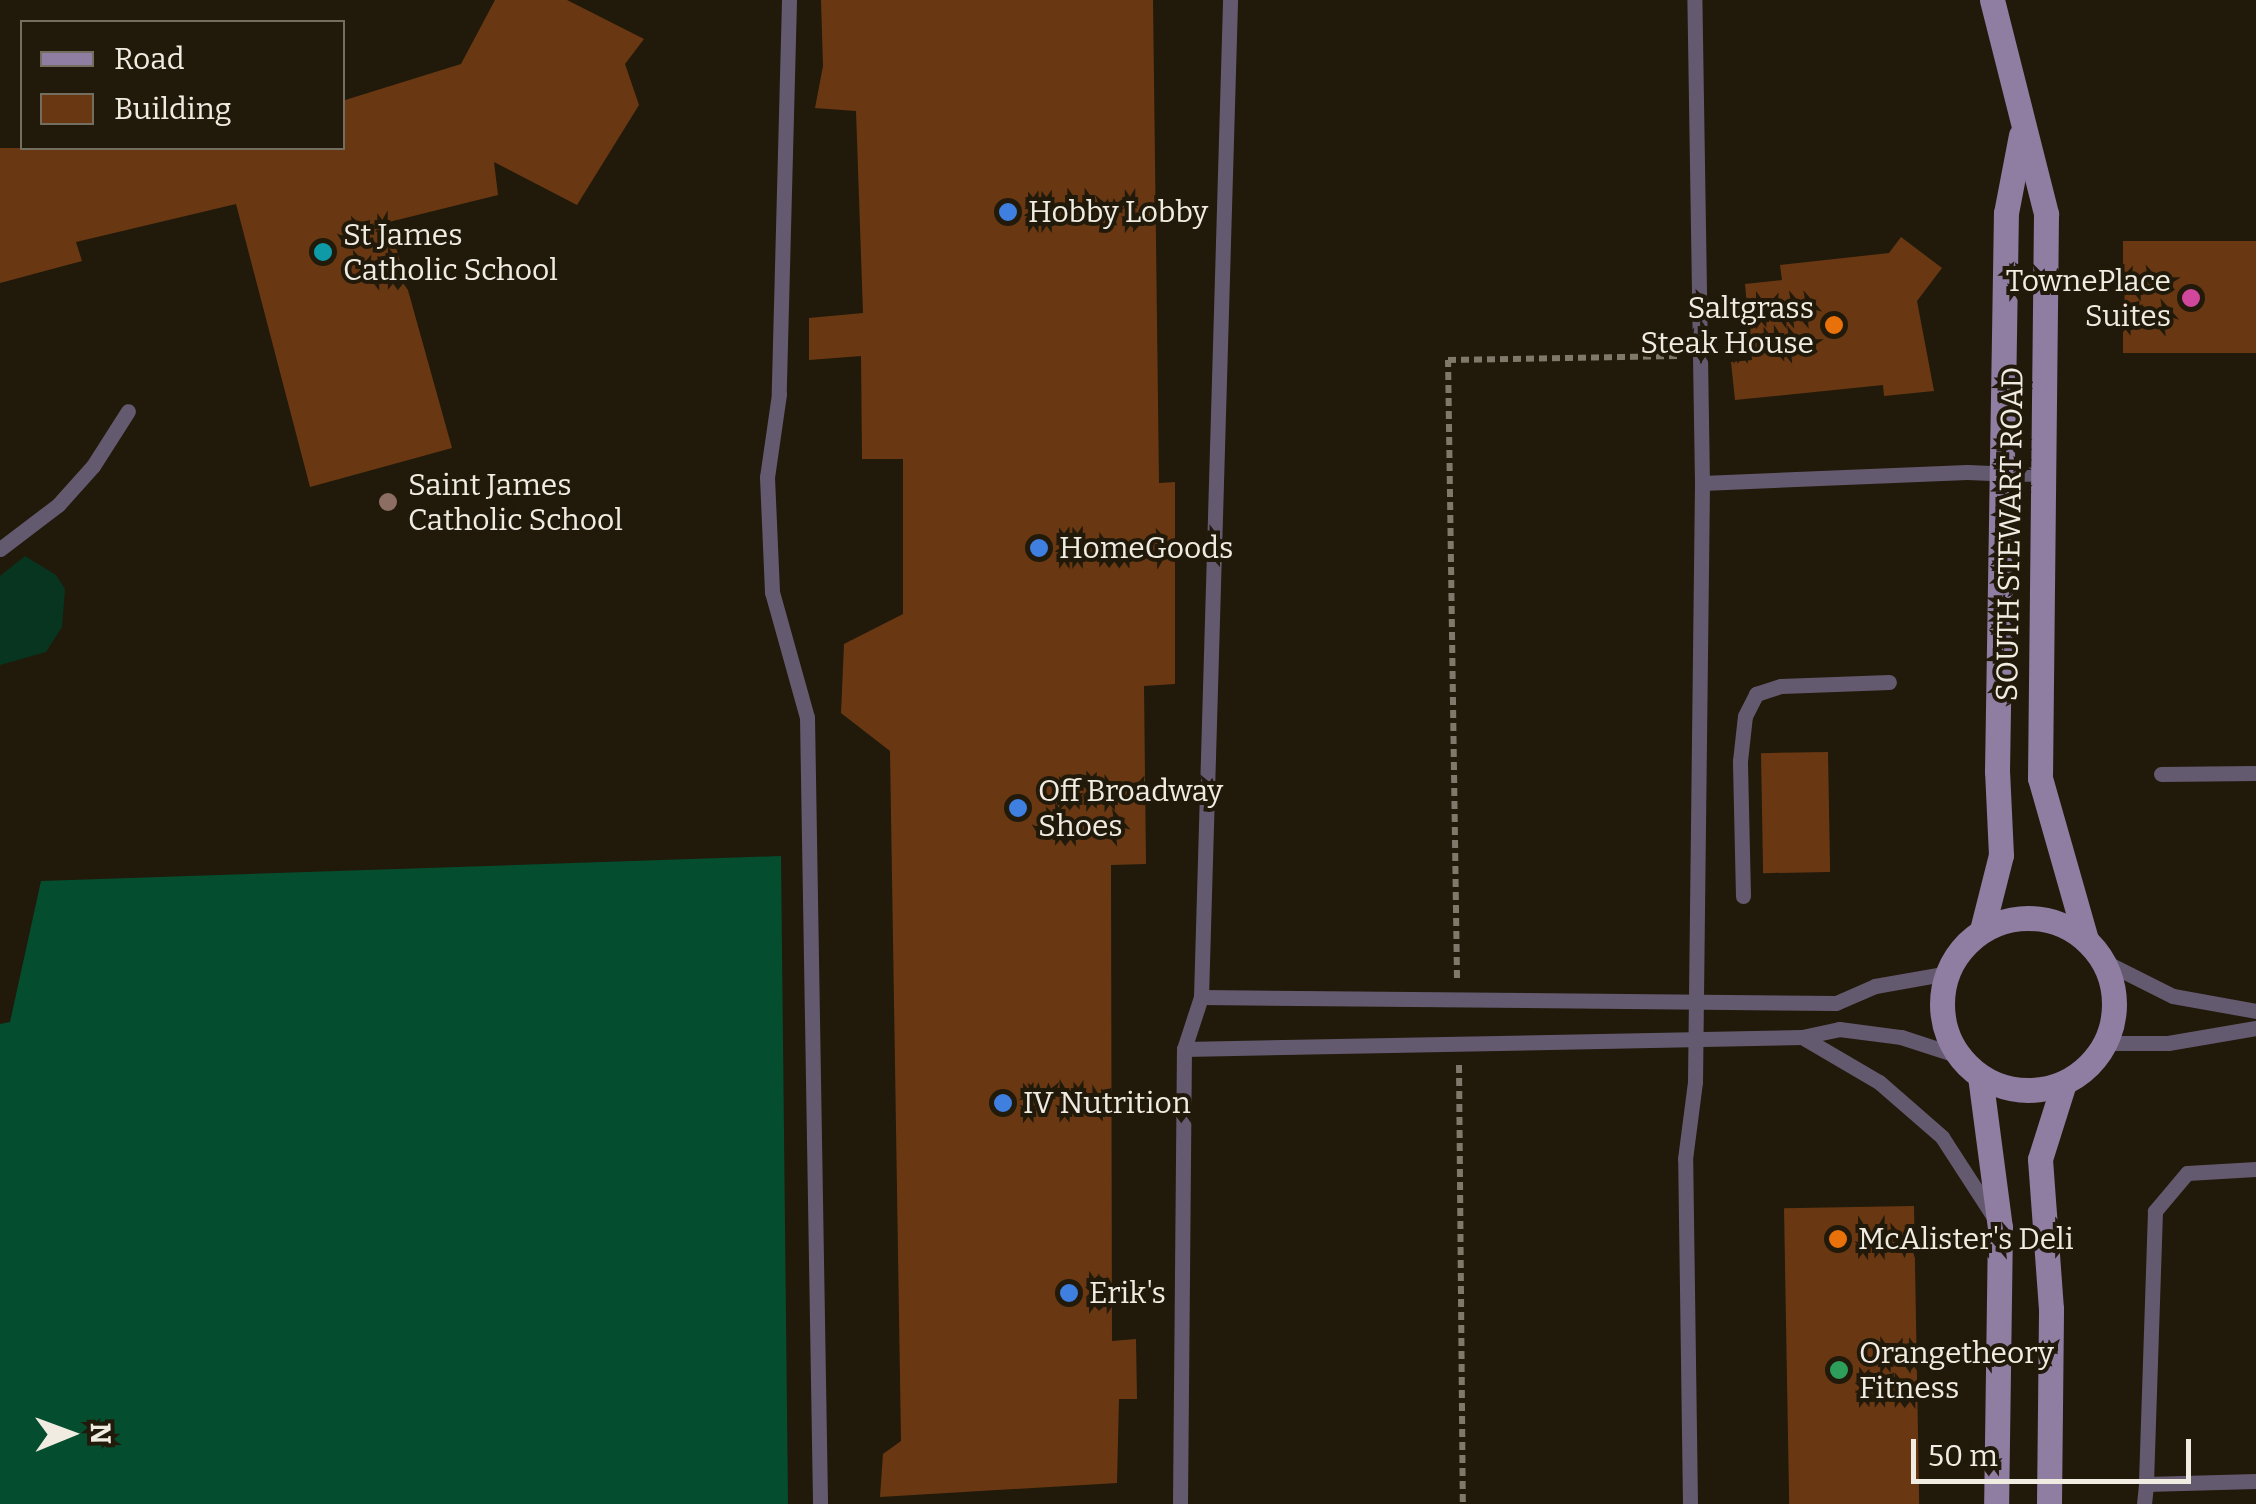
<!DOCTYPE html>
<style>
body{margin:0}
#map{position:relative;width:2256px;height:1504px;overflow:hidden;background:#211a0a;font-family:Bitter,serif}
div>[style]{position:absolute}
.green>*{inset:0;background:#073520}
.forest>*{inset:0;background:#044e2f}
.building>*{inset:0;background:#693813;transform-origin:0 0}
.path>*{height:6px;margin-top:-3px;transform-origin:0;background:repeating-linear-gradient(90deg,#7f786b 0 8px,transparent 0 13px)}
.lane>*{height:15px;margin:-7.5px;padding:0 7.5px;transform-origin:7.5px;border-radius:7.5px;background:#645a70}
.secondary>*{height:25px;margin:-12.5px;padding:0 12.5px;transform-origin:12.5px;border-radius:12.5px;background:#8f7da2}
.secondary>.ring{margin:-12.5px;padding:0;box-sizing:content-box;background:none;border:25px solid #8f7da2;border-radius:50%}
.dots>*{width:28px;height:28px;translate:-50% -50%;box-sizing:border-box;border:5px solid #211a0a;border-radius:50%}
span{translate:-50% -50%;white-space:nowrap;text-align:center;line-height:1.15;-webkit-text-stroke:8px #211a0a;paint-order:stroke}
.poi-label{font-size:30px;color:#f1ece2}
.left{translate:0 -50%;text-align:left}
.right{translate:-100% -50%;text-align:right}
.street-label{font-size:30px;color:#f1ece2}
.legend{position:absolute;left:20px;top:20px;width:325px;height:130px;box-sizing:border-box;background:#211a0a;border:2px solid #746e60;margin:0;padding:12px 18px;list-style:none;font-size:30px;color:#f1ece2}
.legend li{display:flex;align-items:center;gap:20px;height:50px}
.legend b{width:50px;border:2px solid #746e60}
.north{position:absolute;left:20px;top:1384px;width:100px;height:100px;-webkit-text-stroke:8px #211a0a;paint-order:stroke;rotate:89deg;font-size:28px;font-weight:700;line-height:40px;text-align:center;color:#f1ece2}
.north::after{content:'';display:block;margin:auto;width:35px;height:45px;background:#f1ece2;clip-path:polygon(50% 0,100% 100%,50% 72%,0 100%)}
.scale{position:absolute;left:1911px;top:1439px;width:280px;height:45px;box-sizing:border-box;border:5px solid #f1ece2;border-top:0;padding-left:12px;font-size:30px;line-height:35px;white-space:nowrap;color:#f1ece2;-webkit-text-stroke:8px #211a0a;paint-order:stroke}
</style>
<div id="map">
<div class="green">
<div style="clip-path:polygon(25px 556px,56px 575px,65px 589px,62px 627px,46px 652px,0 665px,0 576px)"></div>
</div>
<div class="forest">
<div style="clip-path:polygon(781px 856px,788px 1504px,0 1504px,0 1024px,10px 1022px,41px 881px)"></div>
</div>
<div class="building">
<div style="clip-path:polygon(495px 0,567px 0,644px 39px,625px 64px,639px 105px,577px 205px,494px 162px,498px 195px,389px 222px,452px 448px,310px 487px,236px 204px,76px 242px,82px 261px,0 283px,0 148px,342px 148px,342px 101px,461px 64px)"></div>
<div style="clip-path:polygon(821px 0,1153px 0,1159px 483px,1175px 482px,1175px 684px,1144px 686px,1146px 864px,1111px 865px,1112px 1341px,1136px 1339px,1137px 1399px,1119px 1399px,1117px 1483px,880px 1497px,883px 1454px,901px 1441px,890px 751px,841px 713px,844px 644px,903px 614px,903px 459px,862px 459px,861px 356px,809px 360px,809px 318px,863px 313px,856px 111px,815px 108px,823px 66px)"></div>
<div style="clip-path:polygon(1901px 237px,1942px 268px,1917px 301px,1934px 391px,1884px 396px,1883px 385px,1735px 400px,1731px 362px,1752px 360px,1745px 284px,1782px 280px,1780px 265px,1889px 253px)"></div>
<div style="left:2256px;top:241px;width:112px;height:133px;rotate:90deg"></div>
<div style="left:1828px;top:752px;width:120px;height:67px;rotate:89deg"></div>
<div style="left:1914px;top:1206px;width:298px;height:130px;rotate:89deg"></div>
</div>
<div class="path">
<div style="left:1457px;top:978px;width:618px;rotate:-90.83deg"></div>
<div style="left:1448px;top:360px;width:230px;rotate:-1deg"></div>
<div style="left:1459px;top:1065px;width:439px;rotate:89.5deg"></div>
</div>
<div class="lane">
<div style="left:789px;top:0;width:394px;rotate:91.5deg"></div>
<div style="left:779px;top:394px;width:84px;rotate:98.2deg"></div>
<div style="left:767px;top:477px;width:115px;rotate:87.5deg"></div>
<div style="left:772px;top:592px;width:130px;rotate:74.4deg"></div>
<div style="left:807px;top:717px;width:787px;rotate:89.05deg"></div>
<div style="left:1702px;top:483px;width:265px;rotate:-2.4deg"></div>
<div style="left:1967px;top:472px;width:76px;rotate:2.3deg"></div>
<div style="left:0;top:549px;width:73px;rotate:-37.2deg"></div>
<div style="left:58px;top:505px;width:52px;rotate:-48.1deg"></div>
<div style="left:93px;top:466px;width:65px;rotate:-57.5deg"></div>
<div style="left:2161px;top:774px;width:95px;rotate:-0.6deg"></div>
<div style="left:1743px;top:896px;width:135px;rotate:-91.3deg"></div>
<div style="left:1740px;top:761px;width:45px;rotate:-83.7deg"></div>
<div style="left:1745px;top:716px;width:25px;rotate:-63deg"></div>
<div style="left:1756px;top:694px;width:26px;rotate:-18deg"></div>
<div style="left:1781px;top:686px;width:108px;rotate:-2.1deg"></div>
<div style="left:2103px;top:961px;width:78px;rotate:26.6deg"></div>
<div style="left:2173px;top:996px;width:84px;rotate:10.2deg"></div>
<div style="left:1201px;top:997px;width:635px;rotate:0.54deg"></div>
<div style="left:1836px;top:1003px;width:43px;rotate:-23.6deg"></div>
<div style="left:1875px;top:986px;width:74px;rotate:-10.1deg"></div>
<div style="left:1802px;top:1037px;width:89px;rotate:30.3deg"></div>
<div style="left:1879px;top:1082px;width:84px;rotate:41.1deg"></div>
<div style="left:1942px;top:1137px;width:98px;rotate:57.1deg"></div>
<div style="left:2105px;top:1043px;width:63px"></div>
<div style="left:2168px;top:1043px;width:89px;rotate:-9.7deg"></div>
<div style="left:1184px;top:1049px;width:618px;rotate:-1.11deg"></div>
<div style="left:1802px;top:1037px;width:38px;rotate:-12deg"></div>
<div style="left:1839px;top:1029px;width:63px;rotate:7.4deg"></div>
<div style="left:1901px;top:1037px;width:61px;rotate:18.1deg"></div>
<div style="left:2256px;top:1169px;width:69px;rotate:176.7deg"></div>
<div style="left:2187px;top:1173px;width:50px;rotate:130.1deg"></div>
<div style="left:2155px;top:1211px;width:273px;rotate:91.9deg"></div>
<div style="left:2146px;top:1484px;width:110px;rotate:-1.6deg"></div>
<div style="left:1180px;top:1504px;width:455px;rotate:-89.5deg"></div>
<div style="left:1184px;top:1049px;width:55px;rotate:-71.9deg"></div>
<div style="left:1201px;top:997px;width:997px;rotate:-88.33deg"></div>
<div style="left:1690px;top:1504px;width:345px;rotate:-90.8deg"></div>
<div style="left:1685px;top:1159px;width:78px;rotate:-82.6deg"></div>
<div style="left:1695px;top:1082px;width:599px;rotate:-89.33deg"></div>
<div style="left:1702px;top:483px;width:483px;rotate:-90.9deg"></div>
<div style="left:2144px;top:1504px;width:20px;rotate:-84deg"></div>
</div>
<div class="secondary">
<div style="left:1992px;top:0;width:221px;rotate:75.8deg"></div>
<div style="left:2046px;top:214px;width:564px;rotate:90.61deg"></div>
<div style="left:2040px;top:778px;width:168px;rotate:74.1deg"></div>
<div class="ring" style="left:1942px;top:918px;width:147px;height:147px"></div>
<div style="left:1982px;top:930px;width:77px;rotate:-75.8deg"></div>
<div style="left:2001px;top:855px;width:84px;rotate:-92.7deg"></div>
<div style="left:1997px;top:771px;width:558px;rotate:-89.08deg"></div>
<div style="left:2006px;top:213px;width:79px;rotate:-79.1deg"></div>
<div style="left:1980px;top:1076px;width:152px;rotate:82.5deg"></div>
<div style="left:2000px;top:1227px;width:277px;rotate:90.8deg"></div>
<div style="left:2049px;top:1504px;width:195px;rotate:-89.4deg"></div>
<div style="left:2051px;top:1309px;width:150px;rotate:-94.2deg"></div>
<div style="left:2040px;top:1159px;width:80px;rotate:-72.5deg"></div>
</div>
<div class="dots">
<div style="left:1008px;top:212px;background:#3f7fe0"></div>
<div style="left:323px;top:252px;background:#0f9aa8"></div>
<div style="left:2191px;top:298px;background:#d1479c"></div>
<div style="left:1834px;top:325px;background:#e8710a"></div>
<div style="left:388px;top:502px;background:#8d6e63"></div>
<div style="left:1039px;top:548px;background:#3f7fe0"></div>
<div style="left:1018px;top:808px;background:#3f7fe0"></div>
<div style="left:1003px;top:1103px;background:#3f7fe0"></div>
<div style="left:1838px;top:1239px;background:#e8710a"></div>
<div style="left:1069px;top:1293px;background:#3f7fe0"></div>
<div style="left:1839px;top:1370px;background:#2e9e5b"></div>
</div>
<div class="poi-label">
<span class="left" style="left:1028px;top:212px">Hobby Lobby</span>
<span class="left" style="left:343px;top:252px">St James<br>Catholic School</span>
<span class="right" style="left:2171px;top:298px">TownePlace<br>Suites</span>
<span class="right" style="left:1814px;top:325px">Saltgrass<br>Steak House</span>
<span class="left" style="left:408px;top:502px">Saint James<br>Catholic School</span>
<span class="left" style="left:1059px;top:548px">HomeGoods</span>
<span class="left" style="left:1038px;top:808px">Off Broadway<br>Shoes</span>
<span class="left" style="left:1023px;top:1103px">IV Nutrition</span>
<span class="left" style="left:1858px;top:1239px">McAlister's Deli</span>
<span class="left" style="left:1089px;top:1293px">Erik's</span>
<span class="left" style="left:1859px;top:1370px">Orangetheory<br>Fitness</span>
</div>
<div class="street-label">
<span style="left:2010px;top:534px;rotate:-89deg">SOUTH STEWART ROAD</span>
</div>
<ul class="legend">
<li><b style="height:12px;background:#8f7da2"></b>Road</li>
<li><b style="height:28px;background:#693813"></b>Building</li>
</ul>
<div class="north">N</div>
<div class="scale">50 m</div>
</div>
